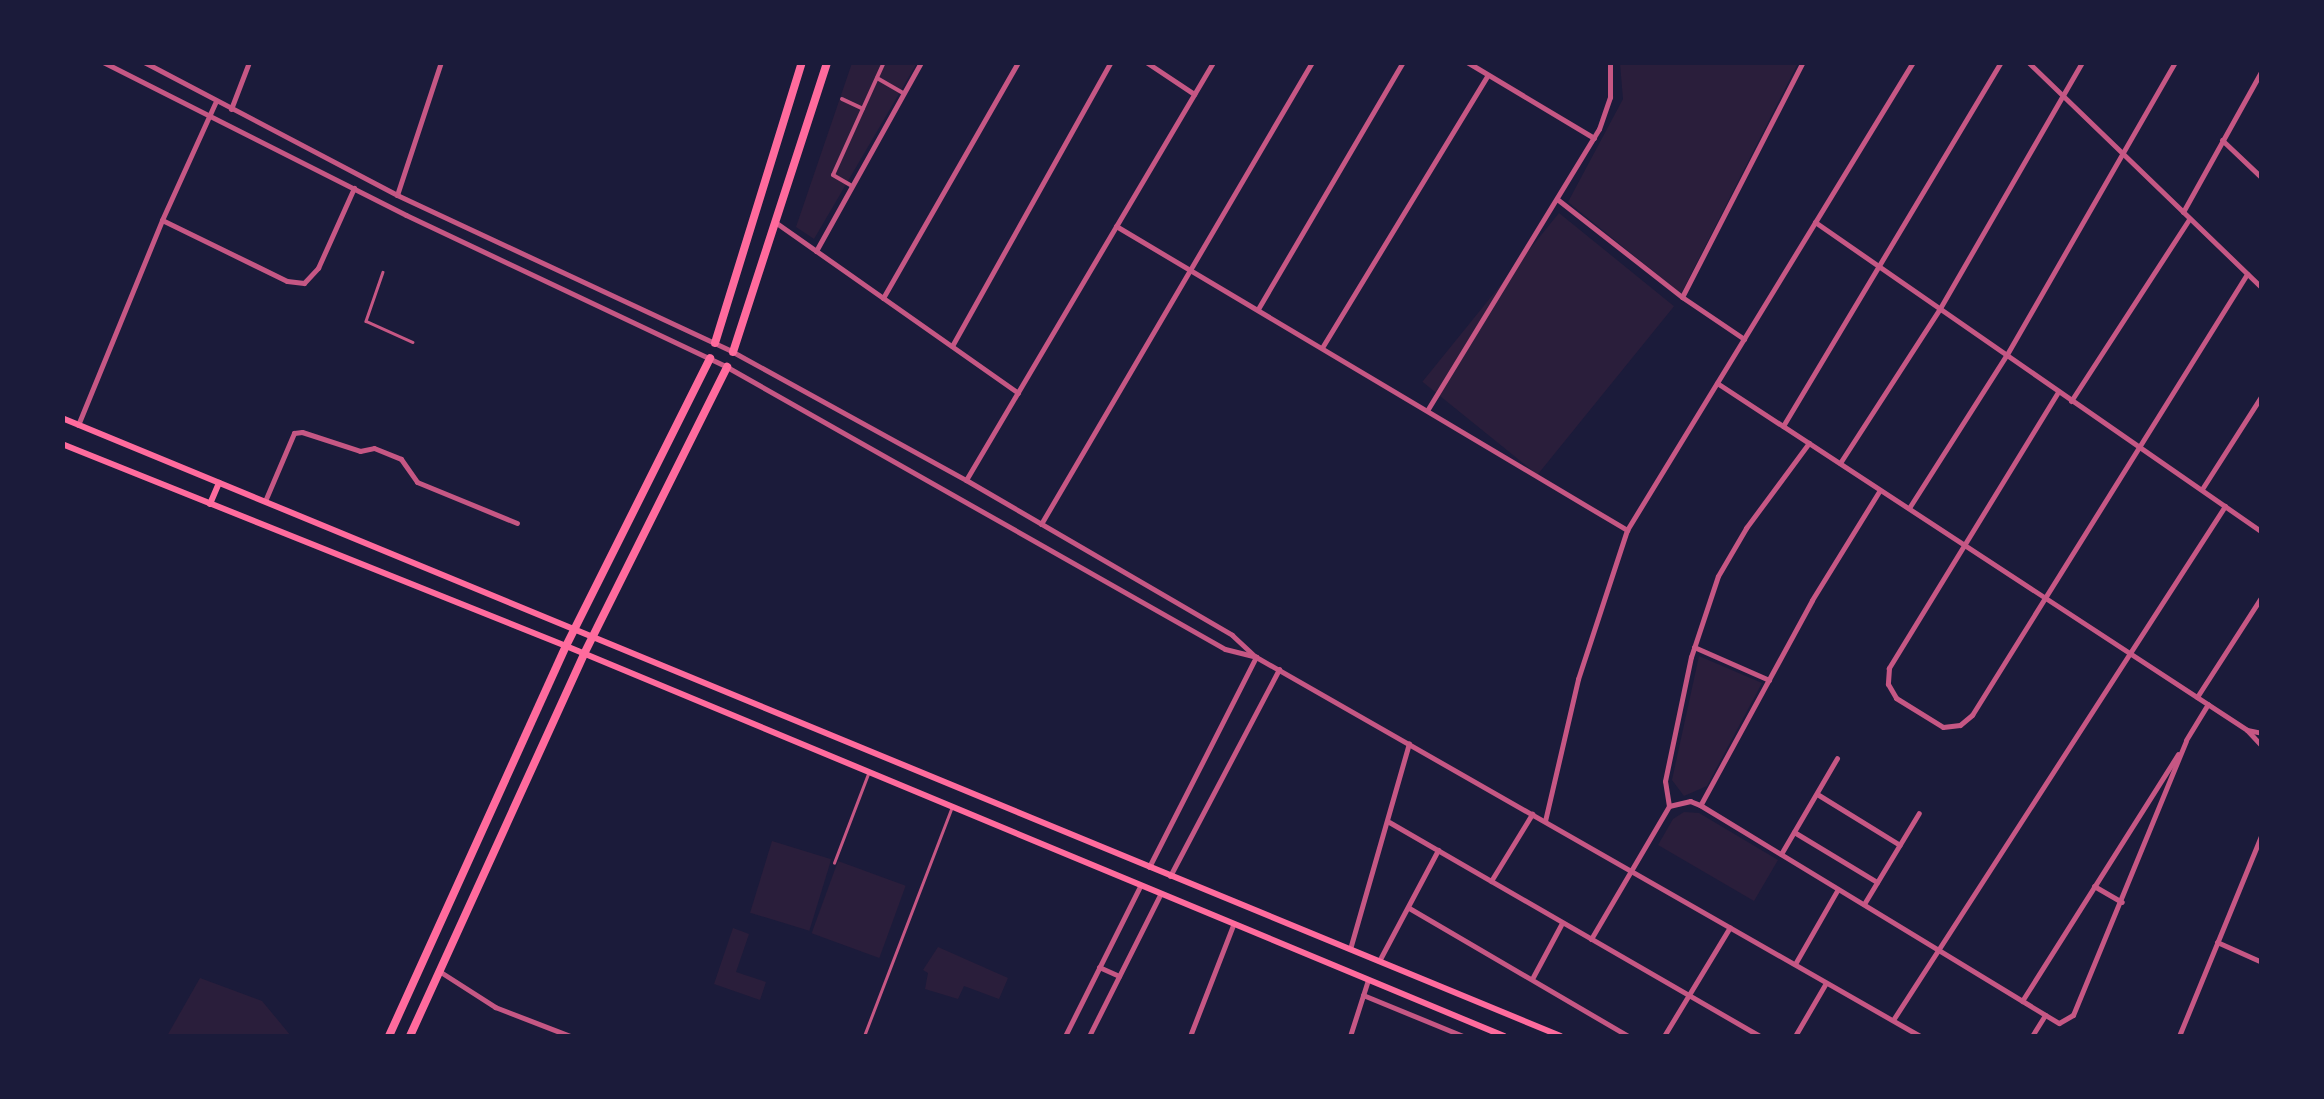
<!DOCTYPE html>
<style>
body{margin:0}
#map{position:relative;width:2324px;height:1099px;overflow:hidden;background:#1b1b3a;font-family:Commissioner,sans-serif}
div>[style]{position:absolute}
.green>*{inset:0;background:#2a1e3b;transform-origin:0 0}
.service>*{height:2.5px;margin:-1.25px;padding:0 1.25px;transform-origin:1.25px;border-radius:1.25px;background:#c65784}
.pedestrian>*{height:4px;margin:-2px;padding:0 2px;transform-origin:2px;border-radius:2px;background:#c65784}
.minor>*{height:5px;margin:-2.5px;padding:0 2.5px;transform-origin:2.5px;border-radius:2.5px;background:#c65784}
.tertiary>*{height:5px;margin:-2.5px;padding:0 2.5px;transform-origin:2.5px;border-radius:2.5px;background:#c65784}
.secondary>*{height:6px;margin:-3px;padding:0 3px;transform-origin:3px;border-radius:3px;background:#ff6b9d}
.primary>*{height:8px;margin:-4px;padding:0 4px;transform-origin:4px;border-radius:4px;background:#ff6b9d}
span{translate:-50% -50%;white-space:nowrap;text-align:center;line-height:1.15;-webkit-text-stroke:8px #1b1b3a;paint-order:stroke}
.frame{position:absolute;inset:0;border:65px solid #1b1b3a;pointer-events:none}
</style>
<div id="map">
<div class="green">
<div style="clip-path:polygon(852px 63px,917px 63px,814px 239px,796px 227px)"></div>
<div style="clip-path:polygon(1620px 63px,1798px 63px,1681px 294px,1568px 202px,1623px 99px)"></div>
<div style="left:1559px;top:213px;width:148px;height:217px;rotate:39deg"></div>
<div style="clip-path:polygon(1699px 656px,1762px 683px,1707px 786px,1684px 796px,1672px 780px)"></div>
<div style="clip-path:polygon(1684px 812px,1699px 813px,1778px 860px,1754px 901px,1658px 845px,1673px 819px)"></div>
<div style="left:772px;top:841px;width:62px;height:75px;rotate:17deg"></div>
<div style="left:838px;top:861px;width:72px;height:77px;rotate:20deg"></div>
<div style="clip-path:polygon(733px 928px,749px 934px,736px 972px,766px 982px,760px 1000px,714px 984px)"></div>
<div style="clip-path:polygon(938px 947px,1008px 978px,999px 999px,964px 986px,958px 999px,925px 989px,928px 973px,923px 970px)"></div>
<div style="clip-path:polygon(200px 978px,262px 1001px,291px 1036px,167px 1036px)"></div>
</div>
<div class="service">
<div style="left:383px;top:272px;width:52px;rotate:109.1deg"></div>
<div style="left:366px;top:321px;width:51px;rotate:24.1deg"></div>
<div style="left:834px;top:863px;width:95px;rotate:-69.1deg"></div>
<div style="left:864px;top:1036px;width:243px;rotate:-69deg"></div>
</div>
<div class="pedestrian">
<div style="left:877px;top:78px;width:30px;rotate:30deg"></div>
<div style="left:842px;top:99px;width:23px;rotate:25deg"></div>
<div style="left:852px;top:186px;width:22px;rotate:-150deg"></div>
<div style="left:833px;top:175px;width:124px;rotate:-65.7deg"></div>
</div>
<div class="minor">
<div style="left:1146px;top:62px;width:58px;rotate:33.7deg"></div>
<div style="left:1467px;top:62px;width:148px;rotate:30.9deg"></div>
<div style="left:231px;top:109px;width:50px;rotate:-69deg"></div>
<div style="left:2222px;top:140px;width:55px;rotate:43.5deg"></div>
<div style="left:397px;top:195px;width:140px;rotate:-71.7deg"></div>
<div style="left:1557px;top:199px;width:159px;rotate:38.1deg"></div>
<div style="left:1682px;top:297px;width:75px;rotate:34.1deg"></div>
<div style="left:2183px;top:212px;width:162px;rotate:-60.9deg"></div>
<div style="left:162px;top:220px;width:139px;rotate:26deg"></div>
<div style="left:287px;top:281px;width:17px;rotate:7deg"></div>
<div style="left:304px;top:283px;width:21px;rotate:-47deg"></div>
<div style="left:318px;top:268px;width:88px;rotate:-65.8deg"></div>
<div style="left:775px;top:222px;width:297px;rotate:35.1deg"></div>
<div style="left:1815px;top:222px;width:544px;rotate:34.74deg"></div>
<div style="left:1116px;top:226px;width:595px;rotate:30.75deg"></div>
<div style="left:816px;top:251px;width:216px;rotate:-60.9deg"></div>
<div style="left:1682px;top:297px;width:264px;rotate:-62.8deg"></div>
<div style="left:883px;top:298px;width:272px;rotate:-60.2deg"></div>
<div style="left:1258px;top:309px;width:286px;rotate:-59.6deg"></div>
<div style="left:952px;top:346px;width:325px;rotate:-60.8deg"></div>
<div style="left:1323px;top:346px;width:317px;rotate:-58.7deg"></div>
<div style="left:1717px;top:383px;width:633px;rotate:33.21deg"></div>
<div style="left:2247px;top:730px;width:15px;rotate:11deg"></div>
<div style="left:2058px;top:392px;width:324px;rotate:121.5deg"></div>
<div style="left:1889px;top:668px;width:16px;rotate:94deg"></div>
<div style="left:1888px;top:684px;width:16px;rotate:60deg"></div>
<div style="left:1896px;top:698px;width:55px;rotate:31.7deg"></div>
<div style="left:1943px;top:727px;width:17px;rotate:-7deg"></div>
<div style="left:1960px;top:725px;width:16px;rotate:-40deg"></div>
<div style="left:1972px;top:715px;width:520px;rotate:-58.05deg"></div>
<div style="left:2071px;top:401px;width:217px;rotate:-57deg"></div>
<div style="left:1428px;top:409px;width:328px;rotate:-58.6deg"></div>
<div style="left:1599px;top:129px;width:34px;rotate:-71deg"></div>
<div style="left:1610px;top:97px;width:35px;rotate:-90deg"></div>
<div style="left:78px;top:425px;width:222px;rotate:-67.7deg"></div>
<div style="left:162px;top:220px;width:131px;rotate:-65.6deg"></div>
<div style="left:1783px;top:426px;width:424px;rotate:-59.1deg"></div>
<div style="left:1840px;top:463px;width:182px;rotate:-57.1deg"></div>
<div style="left:1939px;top:310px;width:286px;rotate:-60deg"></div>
<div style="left:966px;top:480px;width:486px;rotate:-59.4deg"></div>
<div style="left:2202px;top:489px;width:112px;rotate:-57.4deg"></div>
<div style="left:265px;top:501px;width:74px;rotate:-66.9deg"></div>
<div style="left:294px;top:433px;width:8px;rotate:-7deg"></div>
<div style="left:302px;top:432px;width:61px;rotate:18.1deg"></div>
<div style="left:360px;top:451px;width:14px;rotate:-12deg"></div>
<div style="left:374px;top:448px;width:29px;rotate:22deg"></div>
<div style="left:401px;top:459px;width:28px;rotate:55deg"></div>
<div style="left:417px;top:482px;width:108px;rotate:22.3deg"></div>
<div style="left:1909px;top:508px;width:180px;rotate:-57.5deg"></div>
<div style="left:2006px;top:356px;width:339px;rotate:-60.1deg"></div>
<div style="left:1041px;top:524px;width:536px;rotate:-59.6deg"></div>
<div style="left:1694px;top:647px;width:82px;rotate:23.7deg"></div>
<div style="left:2197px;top:697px;width:120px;rotate:-57.2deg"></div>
<div style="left:2247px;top:730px;width:22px;rotate:47deg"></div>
<div style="left:2186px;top:740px;width:42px;rotate:-58.6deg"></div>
<div style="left:1817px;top:794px;width:97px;rotate:31.6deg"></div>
<div style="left:1701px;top:804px;width:232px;rotate:-61.4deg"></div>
<div style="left:1812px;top:600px;width:129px;rotate:-58.3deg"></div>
<div style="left:1669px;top:806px;width:22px;rotate:-13deg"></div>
<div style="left:1690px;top:801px;width:11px;rotate:22deg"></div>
<div style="left:1700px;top:805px;width:420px;rotate:31.3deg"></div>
<div style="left:2059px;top:1023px;width:16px;rotate:-30deg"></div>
<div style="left:2073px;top:1015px;width:296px;rotate:-67.6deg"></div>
<div style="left:1545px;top:821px;width:146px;rotate:-76.9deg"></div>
<div style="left:1578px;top:679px;width:157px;rotate:-71.8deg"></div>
<div style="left:1627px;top:530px;width:548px;rotate:-58.57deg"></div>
<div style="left:1389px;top:822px;width:427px;rotate:30deg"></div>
<div style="left:1794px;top:832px;width:97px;rotate:31.1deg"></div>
<div style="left:1781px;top:854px;width:111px;rotate:-59.7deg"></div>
<div style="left:1491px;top:881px;width:79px;rotate:-58.5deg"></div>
<div style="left:2094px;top:886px;width:32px;rotate:30deg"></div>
<div style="left:1864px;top:904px;width:106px;rotate:-58.9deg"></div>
<div style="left:1409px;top:908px;width:254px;rotate:30.3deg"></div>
<div style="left:1591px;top:939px;width:154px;rotate:-59.6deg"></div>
<div style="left:1669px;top:806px;width:25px;rotate:-99deg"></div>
<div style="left:1665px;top:781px;width:127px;rotate:-78.2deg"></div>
<div style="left:1691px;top:657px;width:85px;rotate:-71.6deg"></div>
<div style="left:1718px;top:576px;width:56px;rotate:-59.7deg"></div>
<div style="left:1746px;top:528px;width:106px;rotate:-53.5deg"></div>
<div style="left:2217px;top:942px;width:49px;rotate:24deg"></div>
<div style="left:1350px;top:949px;width:214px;rotate:-74deg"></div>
<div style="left:1379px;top:961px;width:126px;rotate:-62deg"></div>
<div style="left:1795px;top:964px;width:86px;rotate:-60.2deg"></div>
<div style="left:439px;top:971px;width:67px;rotate:32.7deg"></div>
<div style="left:495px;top:1007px;width:80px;rotate:21.1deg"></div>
<div style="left:1533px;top:977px;width:61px;rotate:-61.8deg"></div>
<div style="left:1363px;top:995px;width:108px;rotate:22.3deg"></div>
<div style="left:2022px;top:1001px;width:292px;rotate:-57.7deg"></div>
<div style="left:1893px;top:1020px;width:612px;rotate:-57.14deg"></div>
<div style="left:1190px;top:1036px;width:119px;rotate:-68.8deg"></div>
<div style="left:1350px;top:1036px;width:59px;rotate:-72.2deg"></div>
<div style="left:1664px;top:1036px;width:127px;rotate:-58.8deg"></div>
<div style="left:1795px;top:1036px;width:61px;rotate:-59.7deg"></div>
<div style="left:2032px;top:1036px;width:25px;rotate:-58deg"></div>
</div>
<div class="tertiary">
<div style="left:103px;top:62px;width:339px;rotate:26.8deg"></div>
<div style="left:406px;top:215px;width:355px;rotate:25.3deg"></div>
<div style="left:727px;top:367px;width:572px;rotate:29.52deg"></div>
<div style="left:1225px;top:649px;width:32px;rotate:14deg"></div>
<div style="left:144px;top:62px;width:286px;rotate:27.7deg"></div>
<div style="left:397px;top:195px;width:371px;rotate:25deg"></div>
<div style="left:733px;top:352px;width:266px;rotate:28.8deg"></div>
<div style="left:966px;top:480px;width:308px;rotate:30.2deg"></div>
<div style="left:1232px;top:635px;width:33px;rotate:43deg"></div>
<div style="left:1256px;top:657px;width:765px;rotate:29.72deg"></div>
<div style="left:2028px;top:62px;width:325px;rotate:44deg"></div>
<div style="left:1149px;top:867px;width:236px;rotate:-63deg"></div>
<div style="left:1170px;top:876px;width:234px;rotate:-62.2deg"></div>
<div style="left:1099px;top:967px;width:22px;rotate:24deg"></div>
<div style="left:1065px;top:1036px;width:168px;rotate:-63.4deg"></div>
<div style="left:1089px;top:1036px;width:158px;rotate:-63.3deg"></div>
<div style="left:2179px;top:1036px;width:218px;rotate:-67.7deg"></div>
</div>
<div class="secondary">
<div style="left:62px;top:418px;width:1621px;rotate:22.41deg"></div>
<div style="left:62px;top:444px;width:543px;rotate:21.84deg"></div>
<div style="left:566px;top:646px;width:1016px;rotate:22.58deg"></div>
<div style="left:210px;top:504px;width:23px;rotate:-67deg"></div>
</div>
<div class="primary">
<div style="left:715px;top:343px;width:294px;rotate:-72.8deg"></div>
<div style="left:733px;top:352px;width:305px;rotate:-72deg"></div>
<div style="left:389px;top:1036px;width:428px;rotate:-65.6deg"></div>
<div style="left:566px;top:646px;width:322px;rotate:-63.4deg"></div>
<div style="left:410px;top:1036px;width:420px;rotate:-65.5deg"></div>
<div style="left:584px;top:654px;width:321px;rotate:-63.5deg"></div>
</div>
<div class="frame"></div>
</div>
